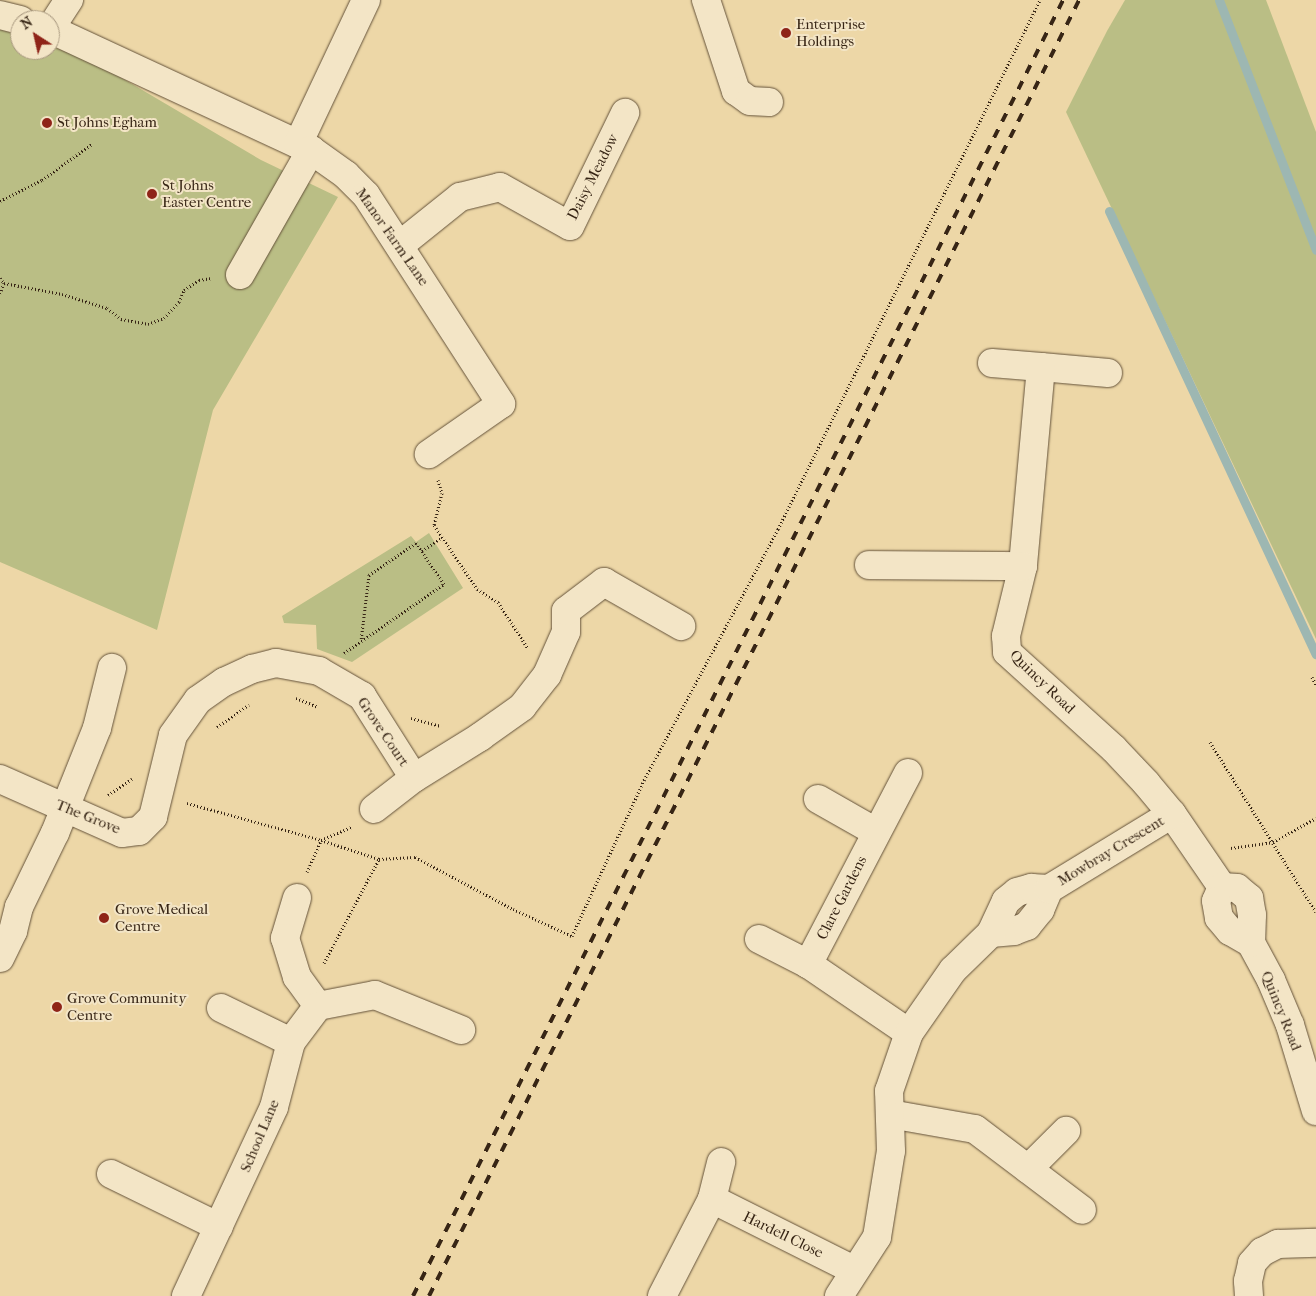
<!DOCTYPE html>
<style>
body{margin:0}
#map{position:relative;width:1316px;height:1296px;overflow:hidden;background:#edd7a7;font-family:"IM FELL French Canon",serif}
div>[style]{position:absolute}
.green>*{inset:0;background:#babe85}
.stream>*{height:9px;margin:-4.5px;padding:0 4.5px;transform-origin:4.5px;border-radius:4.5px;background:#9db7b2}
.path>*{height:3px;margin-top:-1.5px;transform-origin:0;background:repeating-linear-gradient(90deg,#372515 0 1px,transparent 0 3.5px)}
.roads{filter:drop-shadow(0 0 1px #64523a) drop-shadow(0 0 1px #64523a)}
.minor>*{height:28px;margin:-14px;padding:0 14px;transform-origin:14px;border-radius:14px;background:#f3e5c6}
.rail>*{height:4px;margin-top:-2px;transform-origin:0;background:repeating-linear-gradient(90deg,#372515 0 9px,transparent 0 18px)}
.dots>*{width:14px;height:14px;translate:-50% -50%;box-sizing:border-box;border:2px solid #f3e5c6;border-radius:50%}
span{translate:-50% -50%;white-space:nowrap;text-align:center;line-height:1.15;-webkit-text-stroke:4px #f3e5c6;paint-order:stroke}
.poi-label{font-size:15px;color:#372515}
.left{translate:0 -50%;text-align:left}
.street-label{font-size:15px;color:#372515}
.north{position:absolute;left:10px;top:10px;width:50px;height:50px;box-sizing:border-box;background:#f3e5c6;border:1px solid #a8987f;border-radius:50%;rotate:325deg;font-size:14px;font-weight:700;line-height:20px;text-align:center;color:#372515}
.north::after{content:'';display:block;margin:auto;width:18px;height:22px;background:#8f2418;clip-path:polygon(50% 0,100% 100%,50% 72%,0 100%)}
</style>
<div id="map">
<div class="green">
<div style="clip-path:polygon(1125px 0,1266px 0,1316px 132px,1316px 639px,1066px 112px,1107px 31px)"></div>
<div style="clip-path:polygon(0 29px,20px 36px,20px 50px,50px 50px,50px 46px,93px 61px,261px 160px,338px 197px,213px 410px,157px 630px,0 562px)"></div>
<div style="clip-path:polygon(429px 533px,463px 588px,352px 662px,317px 649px,316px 625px,284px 623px,282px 616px,411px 536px,416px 542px)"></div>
</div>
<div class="stream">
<div style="left:1219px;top:0;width:268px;rotate:68.8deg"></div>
<div style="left:1109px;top:211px;width:489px;rotate:65deg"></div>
</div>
<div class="path">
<div style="left:0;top:201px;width:47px;rotate:-26.6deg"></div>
<div style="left:42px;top:180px;width:62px;rotate:-35.8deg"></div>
<div style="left:0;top:278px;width:6px;rotate:51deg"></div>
<div style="left:4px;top:283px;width:11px;rotate:112deg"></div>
<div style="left:4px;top:283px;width:59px;rotate:10.7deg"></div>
<div style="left:62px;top:294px;width:47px;rotate:17.3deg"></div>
<div style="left:107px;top:308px;width:18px;rotate:38deg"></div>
<div style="left:121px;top:319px;width:27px;rotate:10deg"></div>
<div style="left:148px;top:324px;width:17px;rotate:-21deg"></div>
<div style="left:164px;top:318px;width:22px;rotate:-47deg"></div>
<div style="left:179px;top:302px;width:13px;rotate:-67deg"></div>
<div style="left:184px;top:290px;width:18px;rotate:-34deg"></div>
<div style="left:199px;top:280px;width:13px;rotate:-9deg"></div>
<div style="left:438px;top:480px;width:14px;rotate:73deg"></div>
<div style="left:442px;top:493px;width:33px;rotate:104deg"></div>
<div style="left:434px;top:525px;width:77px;rotate:56.1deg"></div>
<div style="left:477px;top:589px;width:25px;rotate:32deg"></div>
<div style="left:498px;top:602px;width:54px;rotate:57.2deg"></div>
<div style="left:422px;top:551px;width:24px;rotate:-35deg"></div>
<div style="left:344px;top:653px;width:121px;rotate:-34.6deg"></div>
<div style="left:444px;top:584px;width:50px;rotate:-124.3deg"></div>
<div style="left:416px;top:543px;width:57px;rotate:145.8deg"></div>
<div style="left:369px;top:575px;width:66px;rotate:96.9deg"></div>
<div style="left:1312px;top:677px;width:9px;rotate:63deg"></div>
<div style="left:296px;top:698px;width:24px;rotate:22deg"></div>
<div style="left:411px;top:718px;width:31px;rotate:15deg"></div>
<div style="left:217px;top:727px;width:39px;rotate:-35deg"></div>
<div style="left:1210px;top:742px;width:200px;rotate:58.1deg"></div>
<div style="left:108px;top:795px;width:29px;rotate:-34deg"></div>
<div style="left:187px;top:803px;width:139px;rotate:15.4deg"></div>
<div style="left:321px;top:840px;width:61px;rotate:18.1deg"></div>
<div style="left:1231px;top:848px;width:42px;rotate:-8.1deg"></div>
<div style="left:1273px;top:842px;width:49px;rotate:-29.2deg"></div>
<div style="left:307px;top:872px;width:35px;rotate:-66deg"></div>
<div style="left:321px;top:840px;width:34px;rotate:-23deg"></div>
<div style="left:324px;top:963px;width:118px;rotate:-62.1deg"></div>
<div style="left:379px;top:859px;width:36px;rotate:-3deg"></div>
<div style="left:415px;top:857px;width:111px;rotate:28deg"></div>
<div style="left:513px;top:909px;width:65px;rotate:24.6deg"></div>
<div style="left:572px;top:936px;width:172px;rotate:-65.2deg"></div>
<div style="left:644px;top:780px;width:285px;rotate:-61.9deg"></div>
<div style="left:778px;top:529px;width:590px;rotate:-63.65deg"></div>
</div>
<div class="roads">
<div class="minor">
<div style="left:706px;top:0;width:96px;rotate:71.8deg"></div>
<div style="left:736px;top:91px;width:17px;rotate:36deg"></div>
<div style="left:750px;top:101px;width:19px;rotate:3deg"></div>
<div style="left:0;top:15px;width:21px;rotate:14deg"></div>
<div style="left:50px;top:29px;width:288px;rotate:24.9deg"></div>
<div style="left:311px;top:150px;width:43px;rotate:35.5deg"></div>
<div style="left:346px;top:175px;width:28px;rotate:45deg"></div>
<div style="left:366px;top:195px;width:249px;rotate:57.1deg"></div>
<div style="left:501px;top:404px;width:88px;rotate:145.2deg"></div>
<div style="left:50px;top:29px;width:35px;rotate:-57deg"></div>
<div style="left:298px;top:144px;width:159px;rotate:-64.7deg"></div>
<div style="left:400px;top:245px;width:77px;rotate:-38.7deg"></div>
<div style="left:460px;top:197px;width:41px;rotate:-14deg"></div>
<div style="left:500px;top:187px;width:80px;rotate:29.1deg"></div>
<div style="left:570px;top:226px;width:126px;rotate:-64deg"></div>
<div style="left:240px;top:275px;width:144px;rotate:-60.4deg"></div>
<div style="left:992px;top:363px;width:49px;rotate:4.7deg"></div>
<div style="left:1108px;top:373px;width:67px;rotate:-174.9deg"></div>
<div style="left:1041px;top:367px;width:200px;rotate:95.2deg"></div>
<div style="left:1023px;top:566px;width:72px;rotate:103.7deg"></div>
<div style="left:1006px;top:636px;width:16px;rotate:86deg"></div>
<div style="left:1007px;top:652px;width:144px;rotate:42.2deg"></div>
<div style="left:1114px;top:749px;width:47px;rotate:46.7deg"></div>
<div style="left:1146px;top:783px;width:40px;rotate:50deg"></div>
<div style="left:1172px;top:814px;width:88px;rotate:55.6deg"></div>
<div style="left:869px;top:565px;width:154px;rotate:0.4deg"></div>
<div style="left:908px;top:773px;width:216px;rotate:117.6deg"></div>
<div style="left:808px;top:964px;width:122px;rotate:34.3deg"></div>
<div style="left:0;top:779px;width:133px;rotate:23.9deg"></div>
<div style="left:122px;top:833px;width:17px;rotate:-7deg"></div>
<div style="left:139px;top:831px;width:20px;rotate:-45deg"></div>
<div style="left:153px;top:817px;width:84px;rotate:-76.3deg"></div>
<div style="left:173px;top:735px;width:43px;rotate:-54.5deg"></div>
<div style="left:198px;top:700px;width:32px;rotate:-35deg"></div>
<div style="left:224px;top:682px;width:31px;rotate:-25deg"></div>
<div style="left:252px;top:669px;width:25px;rotate:-14deg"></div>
<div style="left:276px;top:663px;width:44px;rotate:10.5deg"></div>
<div style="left:319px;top:671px;width:50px;rotate:30.2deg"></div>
<div style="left:362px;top:696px;width:97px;rotate:57.6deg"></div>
<div style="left:818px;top:799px;width:67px;rotate:29.6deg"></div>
<div style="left:374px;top:809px;width:51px;rotate:-37.8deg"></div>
<div style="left:414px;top:778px;width:78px;rotate:-31.8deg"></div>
<div style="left:480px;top:737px;width:52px;rotate:-35.5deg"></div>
<div style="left:522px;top:707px;width:41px;rotate:-52deg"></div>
<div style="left:547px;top:675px;width:47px;rotate:-66.2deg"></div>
<div style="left:566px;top:632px;width:21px;rotate:-90deg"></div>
<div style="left:566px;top:611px;width:48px;rotate:-37.3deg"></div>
<div style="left:604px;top:582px;width:89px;rotate:29.7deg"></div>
<div style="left:1222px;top:887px;width:15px;rotate:4deg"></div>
<div style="left:1237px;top:888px;width:16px;rotate:40deg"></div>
<div style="left:1249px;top:898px;width:17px;rotate:80deg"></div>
<div style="left:1252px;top:915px;width:28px;rotate:92deg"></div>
<div style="left:1251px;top:943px;width:42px;rotate:61.6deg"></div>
<div style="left:1271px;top:980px;width:49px;rotate:67.1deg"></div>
<div style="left:1290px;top:1025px;width:90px;rotate:73.2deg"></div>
<div style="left:1222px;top:887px;width:15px;rotate:113deg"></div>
<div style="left:1216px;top:901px;width:17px;rotate:80deg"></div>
<div style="left:1219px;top:918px;width:17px;rotate:50deg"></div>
<div style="left:1230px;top:931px;width:24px;rotate:30deg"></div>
<div style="left:297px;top:898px;width:42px;rotate:106.7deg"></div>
<div style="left:285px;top:938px;width:41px;rotate:72.9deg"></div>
<div style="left:297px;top:977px;width:36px;rotate:54deg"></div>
<div style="left:991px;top:933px;width:23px;rotate:-5deg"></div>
<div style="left:1014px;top:931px;width:14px;rotate:-21deg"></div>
<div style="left:1027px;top:926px;width:21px;rotate:-51deg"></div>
<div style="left:1040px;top:910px;width:23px;rotate:-67deg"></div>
<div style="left:759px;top:939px;width:55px;rotate:27deg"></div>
<div style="left:0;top:958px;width:30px;rotate:-64deg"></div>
<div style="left:13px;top:931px;width:25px;rotate:-76deg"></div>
<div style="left:19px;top:907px;width:82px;rotate:-64.1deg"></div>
<div style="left:55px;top:833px;width:113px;rotate:-68.2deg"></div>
<div style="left:97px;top:728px;width:62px;rotate:-76deg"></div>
<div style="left:221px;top:1008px;width:78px;rotate:25.9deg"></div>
<div style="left:890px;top:1114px;width:86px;rotate:10deg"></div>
<div style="left:975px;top:1129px;width:134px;rotate:37.1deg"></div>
<div style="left:1028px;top:1169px;width:54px;rotate:-45deg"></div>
<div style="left:111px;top:1174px;width:120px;rotate:26.1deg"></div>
<div style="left:712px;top:1199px;width:159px;rotate:26.6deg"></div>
<div style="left:186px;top:1296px;width:208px;rotate:-65deg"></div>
<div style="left:274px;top:1107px;width:67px;rotate:-75.3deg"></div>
<div style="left:291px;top:1042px;width:45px;rotate:-53.1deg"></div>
<div style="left:318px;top:1006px;width:58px;rotate:-10.9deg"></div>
<div style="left:375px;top:995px;width:93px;rotate:22.1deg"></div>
<div style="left:662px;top:1296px;width:109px;rotate:-62.7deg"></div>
<div style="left:712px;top:1199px;width:38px;rotate:-76deg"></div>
<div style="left:839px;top:1296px;width:70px;rotate:-57.2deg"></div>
<div style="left:877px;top:1237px;width:87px;rotate:-80.8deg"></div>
<div style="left:891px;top:1151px;width:60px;rotate:-91.9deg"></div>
<div style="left:889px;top:1091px;width:61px;rotate:-71deg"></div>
<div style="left:909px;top:1033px;width:77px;rotate:-55.1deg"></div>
<div style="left:953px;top:970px;width:53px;rotate:-44.2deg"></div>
<div style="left:991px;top:933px;width:35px;rotate:-65deg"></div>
<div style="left:1006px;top:901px;width:14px;rotate:-39deg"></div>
<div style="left:1017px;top:892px;width:15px;rotate:-16deg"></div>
<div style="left:1031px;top:888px;width:18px;rotate:3deg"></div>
<div style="left:1049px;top:889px;width:144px;rotate:-31.4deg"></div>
<div style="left:1249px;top:1296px;width:15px;rotate:-94deg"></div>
<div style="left:1248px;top:1281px;width:18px;rotate:-77deg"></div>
<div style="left:1252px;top:1263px;width:15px;rotate:-48deg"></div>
<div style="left:1262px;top:1252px;width:18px;rotate:-27deg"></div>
<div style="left:1278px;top:1244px;width:38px;rotate:-2deg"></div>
</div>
</div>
<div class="rail">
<div style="left:413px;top:1296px;width:1450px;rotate:-63.36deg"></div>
<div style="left:429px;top:1296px;width:1450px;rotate:-63.36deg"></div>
</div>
<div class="dots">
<div style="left:786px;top:33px;background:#8f2418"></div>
<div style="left:47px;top:123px;background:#8f2418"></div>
<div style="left:152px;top:194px;background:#8f2418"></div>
<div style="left:104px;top:918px;background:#8f2418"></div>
<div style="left:57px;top:1007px;background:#8f2418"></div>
</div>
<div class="poi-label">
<span class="left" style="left:796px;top:33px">Enterprise<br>Holdings</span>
<span class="left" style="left:57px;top:123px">St Johns Egham</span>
<span class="left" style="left:162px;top:194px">St Johns<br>Easter Centre</span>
<span class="left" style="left:115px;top:918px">Grove Medical<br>Centre</span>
<span class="left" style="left:67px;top:1007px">Grove Community<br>Centre</span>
</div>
<div class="street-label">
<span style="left:593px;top:177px;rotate:-63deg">Daisy Meadow</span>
<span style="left:392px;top:237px;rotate:55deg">Manor Farm Lane</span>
<span style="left:1042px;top:682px;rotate:44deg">Quincy Road</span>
<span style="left:383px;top:732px;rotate:56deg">Grove Court</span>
<span style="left:88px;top:817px;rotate:22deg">The Grove</span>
<span style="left:1111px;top:851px;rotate:-31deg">Mowbray Crescent</span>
<span style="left:842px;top:898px;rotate:-63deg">Clare Gardens</span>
<span style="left:1281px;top:1011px;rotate:68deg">Quincy Road</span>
<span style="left:260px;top:1136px;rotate:-67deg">School Lane</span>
<span style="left:783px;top:1235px;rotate:26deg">Hardell Close</span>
</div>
<div class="north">N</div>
</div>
